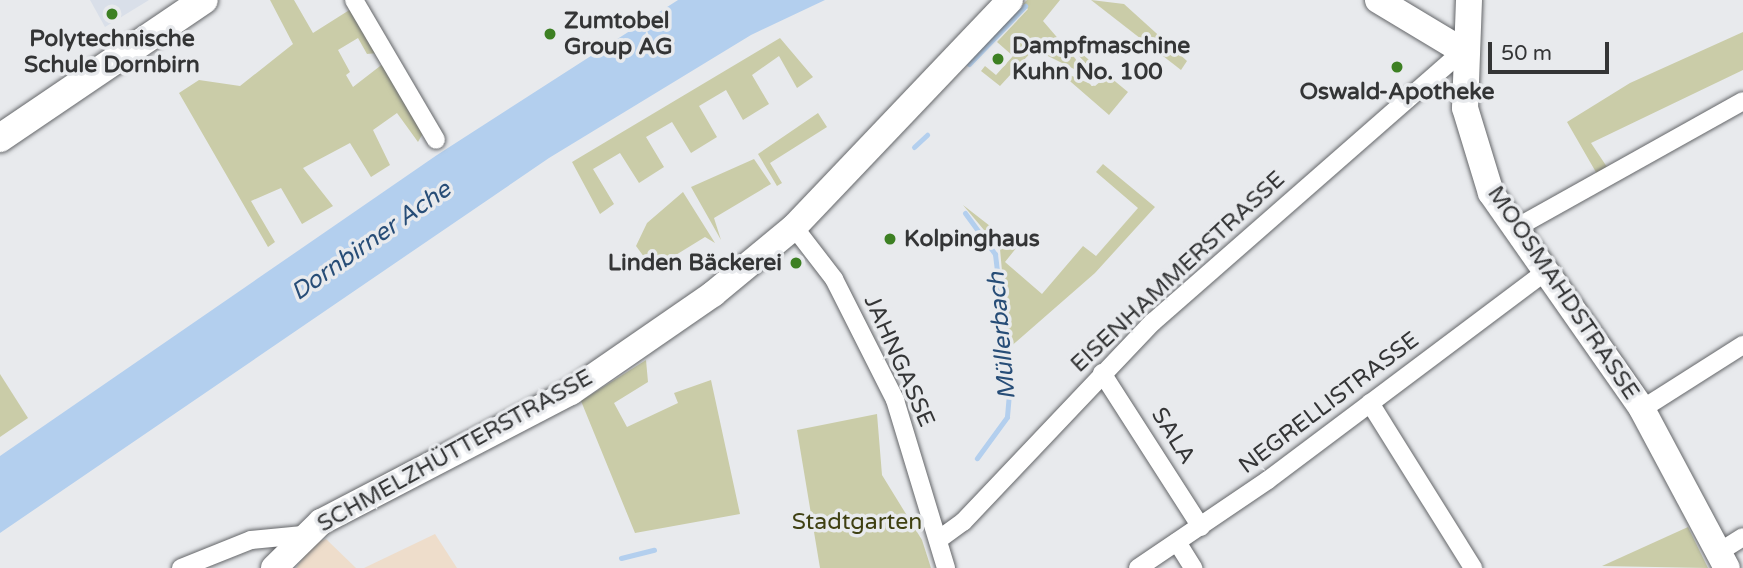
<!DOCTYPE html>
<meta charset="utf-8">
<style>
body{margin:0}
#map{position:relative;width:1743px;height:568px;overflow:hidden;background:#e8eaed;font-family:"Varela Round",sans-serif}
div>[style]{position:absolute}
.industrial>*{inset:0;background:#eeddcb}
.built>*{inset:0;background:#d9dfe9}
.green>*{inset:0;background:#cacca8}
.water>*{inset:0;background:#b3cfee}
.stream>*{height:5px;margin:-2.5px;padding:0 2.5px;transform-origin:2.5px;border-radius:2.5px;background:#b3cfee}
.roads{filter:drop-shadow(0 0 2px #646669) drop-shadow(0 0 2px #646669)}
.street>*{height:18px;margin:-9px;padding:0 9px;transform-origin:9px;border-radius:9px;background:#fff}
.secondary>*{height:26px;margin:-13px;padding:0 13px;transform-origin:13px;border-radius:13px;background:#fff}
.primary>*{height:28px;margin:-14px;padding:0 14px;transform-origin:14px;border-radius:14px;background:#fff}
.dots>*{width:19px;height:19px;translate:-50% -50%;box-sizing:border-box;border:4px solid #e8eaed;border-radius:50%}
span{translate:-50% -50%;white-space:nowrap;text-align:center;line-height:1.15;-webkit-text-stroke:7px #e8eaed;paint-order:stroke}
.poi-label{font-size:23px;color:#343536;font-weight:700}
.left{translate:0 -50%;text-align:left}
.right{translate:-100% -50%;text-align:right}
.street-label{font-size:23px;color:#343536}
.park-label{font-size:23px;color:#3f4012}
.water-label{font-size:24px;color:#274d77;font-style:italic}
.scale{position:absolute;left:1488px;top:42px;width:121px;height:32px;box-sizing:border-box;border:4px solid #343536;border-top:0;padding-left:9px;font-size:21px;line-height:24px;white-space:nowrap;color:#343536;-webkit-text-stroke:5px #e8eaed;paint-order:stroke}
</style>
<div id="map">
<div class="industrial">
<div style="clip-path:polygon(435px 534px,457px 568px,364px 568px)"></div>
<div style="clip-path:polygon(326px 539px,356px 568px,296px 568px,313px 544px)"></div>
</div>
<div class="built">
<div style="clip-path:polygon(90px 0,149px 0,105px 27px)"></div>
</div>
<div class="green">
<div style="clip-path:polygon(270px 0,294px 0,313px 33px,351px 9px,377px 53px,367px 54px,358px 38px,338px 50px,350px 72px,346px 75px,353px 87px,384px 63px,423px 133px,418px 142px,397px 113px,373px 130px,390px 165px,371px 177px,350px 143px,303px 168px,333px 206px,302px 224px,281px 188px,251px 201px,275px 242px,268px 247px,179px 93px,199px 80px,240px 86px,293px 44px)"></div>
<div style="clip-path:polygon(1027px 0,1060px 0,1043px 21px,1092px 78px,1034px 49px,1000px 86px,981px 71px,985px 66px,996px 75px,1013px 56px,997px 42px,1028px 9px,1023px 4px)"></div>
<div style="clip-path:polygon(1091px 0,1124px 4px,1187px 61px,1181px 70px)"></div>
<div style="clip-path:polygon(1743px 32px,1743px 70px,1591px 143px,1607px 167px,1597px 174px,1567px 122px,1630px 83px)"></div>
<div style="clip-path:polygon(780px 38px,813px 77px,797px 88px,779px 56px,752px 75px,769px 104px,743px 120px,726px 90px,699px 106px,717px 137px,691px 153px,672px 122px,646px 137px,664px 167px,639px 183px,620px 153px,593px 169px,614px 204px,600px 214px,572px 162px)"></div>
<div style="clip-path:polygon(1065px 40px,1128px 92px,1109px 115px,1056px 69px,1095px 86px,1101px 81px)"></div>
<div style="clip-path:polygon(818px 113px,827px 127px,770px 163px,782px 183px,777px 186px,758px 154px)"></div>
<div style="clip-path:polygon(754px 159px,771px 184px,714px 218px,721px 240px,691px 187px)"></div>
<div style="clip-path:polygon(1103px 164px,1155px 207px,1095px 273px,1009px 348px,1000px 249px,963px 205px,1017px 247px,1005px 262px,1042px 294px,1083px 246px,1096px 256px,1138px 208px,1096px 172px)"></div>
<div style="clip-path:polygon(683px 192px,715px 243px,705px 237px,653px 269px,636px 246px,647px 223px)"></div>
<div style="clip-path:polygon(646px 360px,648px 382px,614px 403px,627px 427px,678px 403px,674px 393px,711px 380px,740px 514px,635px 533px,581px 401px)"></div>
<div style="clip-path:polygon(0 374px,28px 418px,0 437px)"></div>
<div style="clip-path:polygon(877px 414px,882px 475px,922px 540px,931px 568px,820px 568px,797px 430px)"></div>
<div style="clip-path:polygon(1688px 527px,1708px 568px,1602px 566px)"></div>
</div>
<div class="water">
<div style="clip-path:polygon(678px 0,825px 0,751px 35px,549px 158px,0 533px,0 456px,437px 155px)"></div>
</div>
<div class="stream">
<div style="left:969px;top:64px;width:81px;rotate:-46deg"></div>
<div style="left:914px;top:147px;width:18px;rotate:-43deg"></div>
<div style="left:965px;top:213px;width:51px;rotate:53.8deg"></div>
<div style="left:995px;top:254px;width:129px;rotate:83.3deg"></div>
<div style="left:1010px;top:382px;width:35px;rotate:95deg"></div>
<div style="left:1007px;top:417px;width:51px;rotate:126.2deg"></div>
<div style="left:621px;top:558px;width:34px;rotate:-14deg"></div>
</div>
<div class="roads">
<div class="street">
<div style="left:354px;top:0;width:162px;rotate:59.6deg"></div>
<div style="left:794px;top:227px;width:66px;rotate:52.4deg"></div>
<div style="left:834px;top:279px;width:136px;rotate:63.2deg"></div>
<div style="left:895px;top:400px;width:176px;rotate:73.1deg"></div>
<div style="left:1514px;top:229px;width:262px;rotate:-29.2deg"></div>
<div style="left:1102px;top:373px;width:183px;rotate:57.3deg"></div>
<div style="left:1370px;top:403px;width:195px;rotate:58deg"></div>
<div style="left:1642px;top:409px;width:120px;rotate:-32.4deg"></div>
<div style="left:938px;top:540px;width:31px;rotate:-36deg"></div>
<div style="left:963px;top:522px;width:276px;rotate:-46.5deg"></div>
<div style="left:1153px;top:322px;width:412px;rotate:-41.2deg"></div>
<div style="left:1177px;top:542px;width:31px;rotate:58deg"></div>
<div style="left:1719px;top:552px;width:28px;rotate:-32deg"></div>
<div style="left:181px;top:568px;width:75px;rotate:-21.8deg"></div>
<div style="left:251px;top:540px;width:52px;rotate:-5.5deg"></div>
<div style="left:1138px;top:568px;width:157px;rotate:-34.1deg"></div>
<div style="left:1268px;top:480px;width:346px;rotate:-36.9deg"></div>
</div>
<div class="secondary">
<div style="left:1378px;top:0;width:99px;rotate:31deg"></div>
<div style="left:1469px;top:0;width:108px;rotate:92.1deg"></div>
<div style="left:1465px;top:108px;width:89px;rotate:73deg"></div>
<div style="left:1491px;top:193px;width:264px;rotate:55deg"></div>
<div style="left:1642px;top:409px;width:180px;rotate:61.9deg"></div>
<div style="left:274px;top:568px;width:66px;rotate:-44.4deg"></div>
<div style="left:321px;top:522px;width:282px;rotate:-27.5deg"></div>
<div style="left:571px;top:392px;width:173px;rotate:-34.6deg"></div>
<div style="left:713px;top:294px;width:105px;rotate:-39.6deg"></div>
<div style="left:794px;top:227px;width:313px;rotate:-46.4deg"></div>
</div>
<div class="primary">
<div style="left:0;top:138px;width:246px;rotate:-34.1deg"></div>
</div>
</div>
<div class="dots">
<div style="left:112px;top:14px;background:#3d8023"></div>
<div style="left:550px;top:34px;background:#3d8023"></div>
<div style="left:998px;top:59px;background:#3d8023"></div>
<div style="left:1397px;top:67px;background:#3d8023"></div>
<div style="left:890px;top:239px;background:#3d8023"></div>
<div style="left:796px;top:263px;background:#3d8023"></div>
</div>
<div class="poi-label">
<span class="left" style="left:564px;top:34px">Zumtobel<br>Group AG</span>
<span style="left:112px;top:52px">Polytechnische<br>Schule Dornbirn</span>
<span class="left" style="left:1012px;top:59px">Dampfmaschine<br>Kuhn No. 100</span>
<span style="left:1397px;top:92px">Oswald-Apotheke</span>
<span class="left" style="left:904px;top:239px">Kolpinghaus</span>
<span class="right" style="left:782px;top:263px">Linden Bäckerei</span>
</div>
<div class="street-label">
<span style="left:1178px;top:272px;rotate:-43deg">EISENHAMMERSTRASSE</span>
<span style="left:1563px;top:293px;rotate:56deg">MOOSMAHDSTRASSE</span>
<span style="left:899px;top:361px;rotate:66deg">JAHNGASSE</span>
<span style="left:1329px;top:403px;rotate:-37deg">NEGRELLISTRASSE</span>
<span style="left:1173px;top:436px;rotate:58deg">SALA</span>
<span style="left:455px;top:451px;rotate:-29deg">SCHMELZHÜTTERSTRASSE</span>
</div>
<div class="park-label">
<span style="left:857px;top:522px">Stadtgarten</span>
</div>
<div class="water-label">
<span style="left:371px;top:241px;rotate:-35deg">Dornbirner Ache</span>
<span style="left:1002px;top:336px;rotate:-95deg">Müllerbach</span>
</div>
<div class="scale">50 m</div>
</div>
